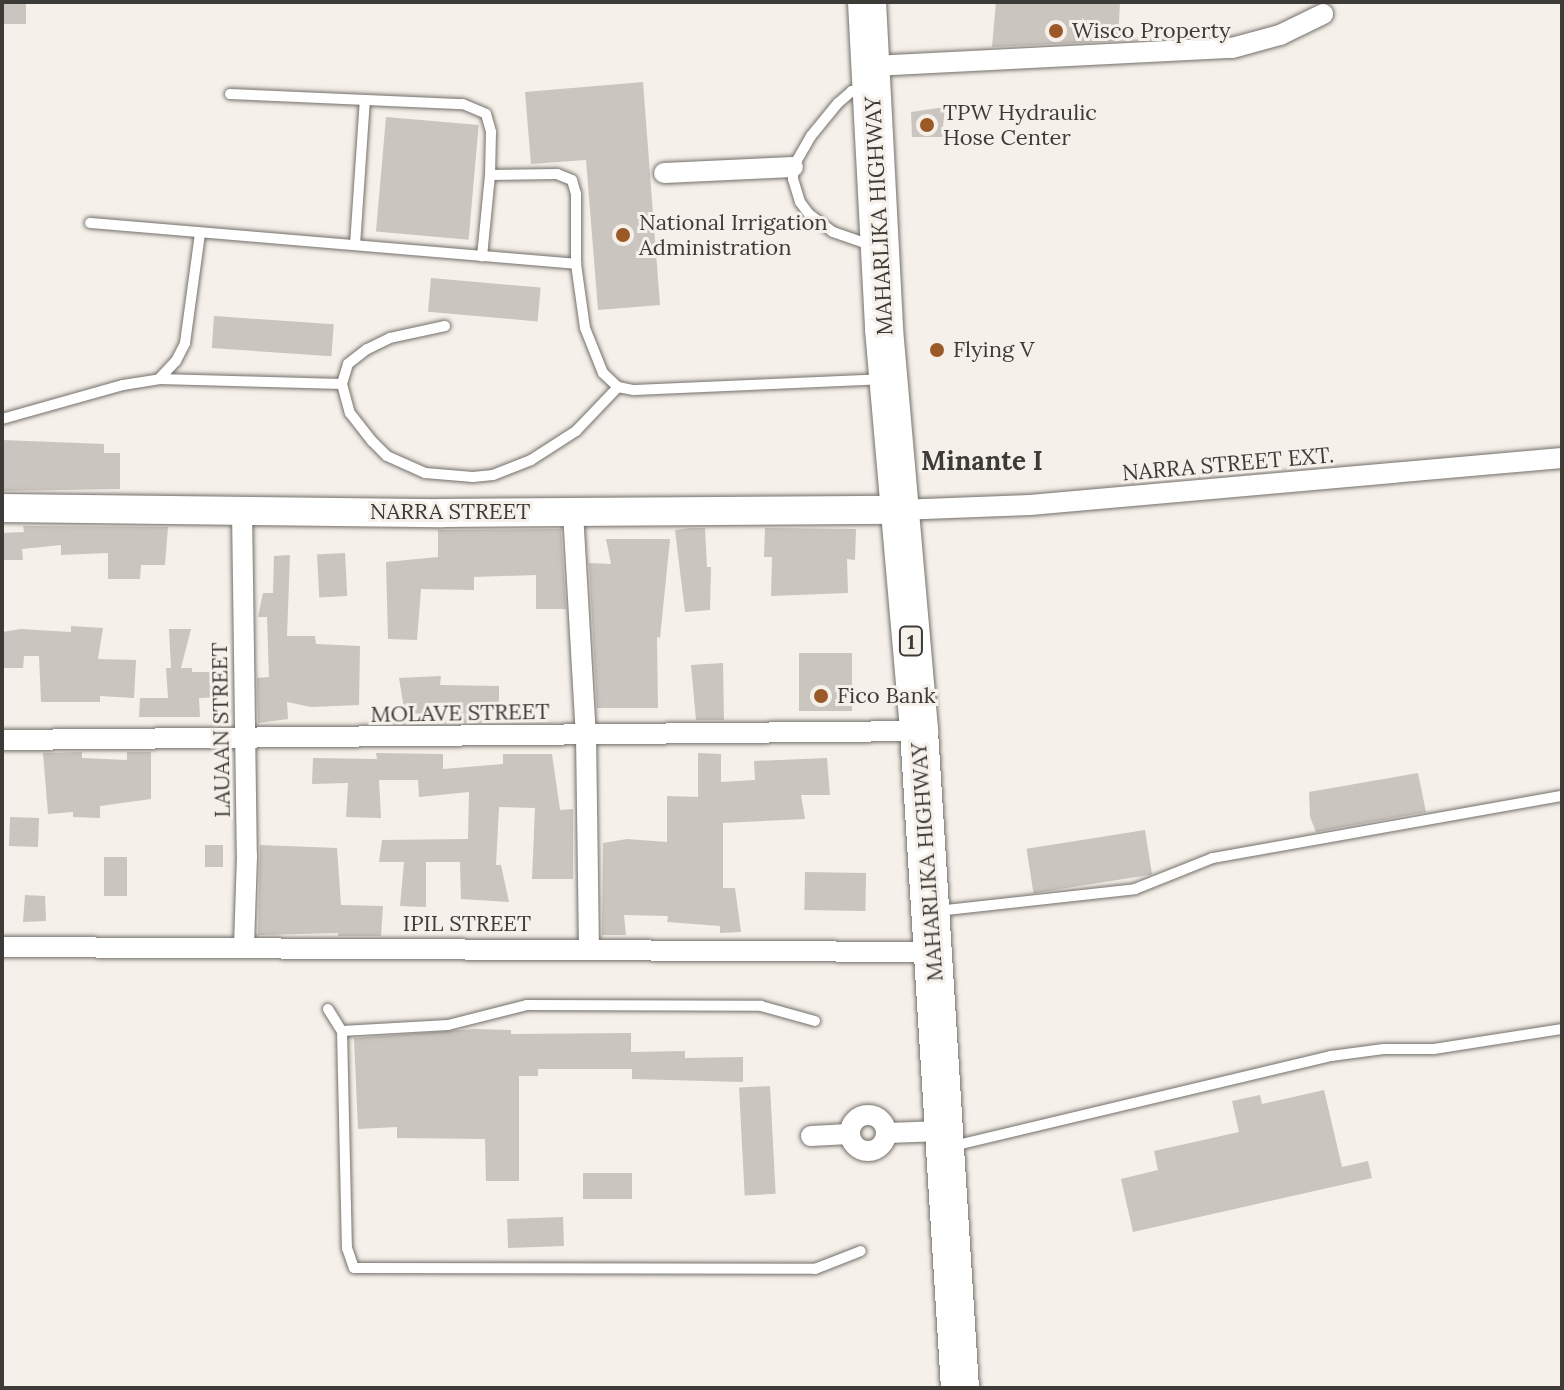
<!DOCTYPE html>
<style>
body{margin:0}
#map{position:relative;width:1564px;height:1390px;overflow:hidden;background:#f5f0e9;font-family:Lora,serif}
div>[style]{position:absolute}
.building>*{inset:0;background:#cac5be;transform-origin:0 0}
.roads{filter:drop-shadow(0 0 2px #746f6a) drop-shadow(0 0 2px #746f6a)}
.lane>*{height:10px;margin:-5px;padding:0 5px;transform-origin:5px;border-radius:5px;background:#fff}
.street>*{height:20px;margin:-10px;padding:0 10px;transform-origin:10px;border-radius:10px;background:#fff}
.street>.ring{margin:-10px;padding:0;box-sizing:content-box;background:none;border:20px solid #fff;border-radius:50%}
.secondary>*{height:28px;margin:-14px;padding:0 14px;transform-origin:14px;border-radius:14px;background:#fff}
.highway>*{height:38px;margin:-19px;padding:0 19px;transform-origin:19px;border-radius:19px;background:#fff}
.dots>*{width:22px;height:22px;translate:-50% -50%;box-sizing:border-box;border:4px solid #f5f0e9;border-radius:50%}
span{translate:-50% -50%;white-space:nowrap;text-align:center;line-height:1.15;-webkit-text-stroke:6px #f5f0e9;paint-order:stroke}
.shield-label span{padding:2px 6px;background:#f5f0e9;border:2px solid;border-radius:6px;-webkit-text-stroke-width:0}
.shield-label{font-size:20px;color:#3d3b38;font-weight:700}
.poi-label{font-size:22px;color:#3d3b38}
.left{translate:0 -50%;text-align:left}
.street-label{font-size:22px;color:#3d3b38}
.quarter-label{font-size:26px;color:#3d3b38;font-weight:700}
.frame{position:absolute;inset:0;border:4px solid #3d3b38;pointer-events:none}
</style>
<div id="map">
<div class="building">
<div style="left:2px;top:2px;width:24px;height:22px"></div>
<div style="clip-path:polygon(996px 2px,1120px 2px,1118px 41px,992px 47px)"></div>
<div style="clip-path:polygon(643px 82px,660px 305px,598px 310px,586px 160px,531px 164px,525px 92px)"></div>
<div style="clip-path:polygon(945px 107px,942px 137px,912px 137px,911px 112px)"></div>
<div style="left:386px;top:117px;width:93px;height:115px;rotate:5deg"></div>
<div style="left:431px;top:278px;width:110px;height:34px;rotate:5deg"></div>
<div style="left:214px;top:316px;width:120px;height:32px;rotate:4deg"></div>
<div style="clip-path:polygon(2px 440px,104px 444px,104px 453px,120px 453px,120px 489px,2px 491px)"></div>
<div style="clip-path:polygon(23px 526px,168px 527px,165px 565px,141px 565px,140px 579px,108px 579px,108px 553px,61px 555px,61px 545px,22px 549px,23px 560px,2px 560px,2px 533px,24px 532px)"></div>
<div style="clip-path:polygon(691px 528px,705px 528px,707px 567px,711px 567px,710px 610px,685px 612px,675px 530px)"></div>
<div style="clip-path:polygon(765px 528px,856px 529px,855px 560px,847px 559px,848px 593px,771px 596px,772px 557px,764px 557px)"></div>
<div style="clip-path:polygon(561px 529px,566px 609px,536px 609px,536px 575px,474px 577px,474px 590px,421px 589px,417px 640px,388px 639px,386px 562px,438px 557px,438px 530px)"></div>
<div style="clip-path:polygon(606px 539px,670px 539px,660px 638px,657px 637px,658px 708px,597px 708px,589px 563px,611px 564px)"></div>
<div style="left:345px;top:553px;width:43px;height:28px;rotate:87deg"></div>
<div style="clip-path:polygon(290px 555px,287px 636px,315px 636px,316px 644px,360px 646px,359px 705px,311px 707px,287px 702px,288px 719px,258px 723px,257px 678px,269px 677px,267px 617px,258px 617px,263px 593px,273px 593px,274px 556px)"></div>
<div style="clip-path:polygon(71px 626px,103px 628px,98px 659px,136px 660px,134px 698px,100px 696px,100px 702px,41px 702px,39px 656px,24px 656px,23px 668px,2px 668px,2px 632px,21px 629px,71px 632px)"></div>
<div style="clip-path:polygon(169px 629px,191px 629px,181px 668px,192px 668px,192px 672px,222px 672px,223px 697px,199px 698px,200px 717px,139px 717px,140px 698px,168px 698px,166px 668px,171px 668px)"></div>
<div style="left:799px;top:653px;width:53px;height:58px"></div>
<div style="clip-path:polygon(723px 663px,724px 720px,696px 720px,691px 665px)"></div>
<div style="clip-path:polygon(441px 676px,440px 685px,499px 686px,499px 709px,482px 709px,481px 722px,452px 723px,452px 712px,405px 715px,399px 678px)"></div>
<div style="clip-path:polygon(82px 752px,82px 758px,127px 760px,127px 752px,151px 752px,151px 799px,100px 806px,100px 818px,73px 817px,73px 812px,48px 814px,43px 753px)"></div>
<div style="clip-path:polygon(376px 753px,443px 754px,443px 769px,503px 764px,503px 754px,552px 754px,560px 810px,573px 809px,573px 879px,532px 879px,535px 808px,499px 807px,496px 865px,501px 865px,509px 902px,461px 899px,460px 862px,426px 862px,426px 907px,400px 906px,404px 862px,379px 862px,382px 840px,468px 839px,469px 792px,419px 797px,418px 780px,379px 780px,381px 818px,346px 817px,348px 783px,312px 784px,313px 758px,377px 759px)"></div>
<div style="clip-path:polygon(698px 753px,721px 754px,721px 782px,755px 780px,754px 761px,827px 758px,830px 795px,801px 795px,805px 819px,723px 823px,723px 888px,735px 888px,741px 932px,720px 933px,720px 926px,667px 922px,668px 916px,624px 915px,626px 935px,602px 935px,603px 843px,627px 839px,667px 842px,667px 796px,698px 797px)"></div>
<div style="clip-path:polygon(1418px 773px,1426px 812px,1316px 832px,1310px 817px,1309px 792px)"></div>
<div style="left:39px;top:818px;width:29px;height:29px;rotate:92deg"></div>
<div style="left:1145px;top:830px;width:45px;height:120px;rotate:81deg"></div>
<div style="left:205px;top:845px;width:18px;height:22px"></div>
<div style="clip-path:polygon(260px 845px,337px 848px,341px 905px,383px 906px,381px 936px,338px 936px,338px 933px,258px 935px)"></div>
<div style="left:104px;top:857px;width:23px;height:39px"></div>
<div style="left:805px;top:872px;width:61px;height:38px;rotate:1deg"></div>
<div style="clip-path:polygon(25px 895px,45px 896px,46px 921px,23px 922px)"></div>
<div style="clip-path:polygon(474px 1029px,511px 1030px,511px 1034px,631px 1033px,631px 1052px,685px 1051px,685px 1058px,743px 1057px,743px 1082px,632px 1079px,632px 1069px,538px 1069px,538px 1076px,519px 1076px,519px 1181px,486px 1181px,485px 1139px,397px 1138px,397px 1127px,358px 1129px,354px 1038px)"></div>
<div style="left:770px;top:1086px;width:108px;height:31px;rotate:87deg"></div>
<div style="clip-path:polygon(1324px 1090px,1342px 1167px,1368px 1161px,1372px 1178px,1133px 1232px,1121px 1179px,1158px 1170px,1154px 1151px,1239px 1132px,1232px 1101px,1260px 1095px,1262px 1104px)"></div>
<div style="left:632px;top:1173px;width:26px;height:49px;rotate:90deg"></div>
<div style="left:563px;top:1217px;width:29px;height:56px;rotate:88deg"></div>
</div>
<div class="roads">
<div class="lane">
<div style="left:866px;top:87px;width:15px;rotate:164deg"></div>
<div style="left:852px;top:91px;width:18px;rotate:139deg"></div>
<div style="left:838px;top:103px;width:43px;rotate:129.3deg"></div>
<div style="left:811px;top:136px;width:36px;rotate:120deg"></div>
<div style="left:793px;top:167px;width:12px;rotate:90deg"></div>
<div style="left:793px;top:179px;width:24px;rotate:73deg"></div>
<div style="left:800px;top:202px;width:15px;rotate:53deg"></div>
<div style="left:809px;top:214px;width:30px;rotate:37deg"></div>
<div style="left:833px;top:232px;width:39px;rotate:19deg"></div>
<div style="left:230px;top:94px;width:233px;rotate:2.5deg"></div>
<div style="left:463px;top:104px;width:25px;rotate:23deg"></div>
<div style="left:486px;top:114px;width:19px;rotate:74deg"></div>
<div style="left:491px;top:132px;width:43px;rotate:91.3deg"></div>
<div style="left:490px;top:175px;width:82px;rotate:95.6deg"></div>
<div style="left:490px;top:175px;width:67px;rotate:-0.9deg"></div>
<div style="left:557px;top:174px;width:16px;rotate:22deg"></div>
<div style="left:572px;top:180px;width:15px;rotate:74deg"></div>
<div style="left:576px;top:194px;width:70px;rotate:90deg"></div>
<div style="left:576px;top:264px;width:65px;rotate:82deg"></div>
<div style="left:585px;top:328px;width:48px;rotate:68.2deg"></div>
<div style="left:603px;top:373px;width:21px;rotate:43deg"></div>
<div style="left:618px;top:387px;width:16px;rotate:11deg"></div>
<div style="left:634px;top:390px;width:248px;rotate:-2.5deg"></div>
<div style="left:90px;top:223px;width:488px;rotate:4.8deg"></div>
<div style="left:355px;top:245px;width:145px;rotate:-86.1deg"></div>
<div style="left:445px;top:326px;width:56px;rotate:167.7deg"></div>
<div style="left:390px;top:338px;width:25px;rotate:154deg"></div>
<div style="left:367px;top:349px;width:24px;rotate:142deg"></div>
<div style="left:348px;top:364px;width:21px;rotate:107deg"></div>
<div style="left:342px;top:384px;width:30px;rotate:75deg"></div>
<div style="left:350px;top:413px;width:36px;rotate:52deg"></div>
<div style="left:372px;top:441px;width:21px;rotate:45deg"></div>
<div style="left:387px;top:456px;width:42px;rotate:24.1deg"></div>
<div style="left:425px;top:473px;width:48px;rotate:4.8deg"></div>
<div style="left:473px;top:477px;width:20px;rotate:-6deg"></div>
<div style="left:493px;top:475px;width:41px;rotate:-21.5deg"></div>
<div style="left:531px;top:460px;width:54px;rotate:-32.8deg"></div>
<div style="left:576px;top:431px;width:61px;rotate:-46.3deg"></div>
<div style="left:159px;top:379px;width:25px;rotate:-47deg"></div>
<div style="left:176px;top:361px;width:20px;rotate:-63deg"></div>
<div style="left:185px;top:343px;width:111px;rotate:-82.2deg"></div>
<div style="left:2px;top:419px;width:126px;rotate:-15.7deg"></div>
<div style="left:123px;top:385px;width:36px;rotate:-9deg"></div>
<div style="left:159px;top:379px;width:183px;rotate:1.6deg"></div>
<div style="left:937px;top:911px;width:199px;rotate:-6.3deg"></div>
<div style="left:1135px;top:889px;width:84px;rotate:-21.7deg"></div>
<div style="left:1213px;top:858px;width:354px;rotate:-10.1deg"></div>
<div style="left:328px;top:1009px;width:26px;rotate:58deg"></div>
<div style="left:342px;top:1031px;width:106px;rotate:-3.2deg"></div>
<div style="left:448px;top:1025px;width:81px;rotate:-14.2deg"></div>
<div style="left:527px;top:1005px;width:234px;rotate:0.2deg"></div>
<div style="left:761px;top:1006px;width:56px;rotate:15.5deg"></div>
<div style="left:342px;top:1031px;width:217px;rotate:88.7deg"></div>
<div style="left:347px;top:1248px;width:21px;rotate:71deg"></div>
<div style="left:354px;top:1268px;width:461px;rotate:0.1deg"></div>
<div style="left:815px;top:1269px;width:49px;rotate:-21.4deg"></div>
<div style="left:953px;top:1146px;width:389px;rotate:-13.4deg"></div>
<div style="left:1331px;top:1056px;width:53px;rotate:-7.5deg"></div>
<div style="left:1384px;top:1049px;width:50px"></div>
<div style="left:1434px;top:1049px;width:130px;rotate:-8.9deg"></div>
</div>
<div class="street">
<div style="left:873px;top:66px;width:359px;rotate:-2.9deg"></div>
<div style="left:1232px;top:48px;width:50px;rotate:-15.2deg"></div>
<div style="left:1280px;top:35px;width:48px;rotate:-26deg"></div>
<div style="left:664px;top:173px;width:129px;rotate:-2.7deg"></div>
<div style="left:242px;top:510px;width:346px;rotate:89.2deg"></div>
<div style="left:247px;top:856px;width:92px;rotate:91.9deg"></div>
<div style="left:898px;top:510px;width:132px;rotate:-2.2deg"></div>
<div style="left:1030px;top:505px;width:534px;rotate:-5.05deg"></div>
<div style="left:573px;top:512px;width:223px;rotate:86.7deg"></div>
<div style="left:586px;top:735px;width:213px;rotate:89.2deg"></div>
<div style="left:2px;top:740px;width:917px;rotate:-0.56deg"></div>
<div style="left:2px;top:947px;width:931px;rotate:0.31deg"></div>
<div class="ring" style="left:850px;top:1115px;width:16px;height:16px"></div>
<div style="left:887px;top:1133px;width:56px;rotate:-2deg"></div>
<div style="left:811px;top:1136px;width:38px;rotate:-3deg"></div>
</div>
<div class="secondary">
<div style="left:2px;top:508px;width:439px;rotate:0.7deg"></div>
<div style="left:441px;top:513px;width:457px;rotate:-0.4deg"></div>
</div>
<div class="highway">
<div style="left:867px;top:2px;width:327px;rotate:87deg"></div>
<div style="left:884px;top:329px;width:404px;rotate:85deg"></div>
<div style="left:919px;top:731px;width:658px;rotate:86.43deg"></div>
</div>
</div>
<div class="dots">
<div style="left:1056px;top:31px;background:#9b5927"></div>
<div style="left:927px;top:125px;background:#9b5927"></div>
<div style="left:623px;top:235px;background:#9b5927"></div>
<div style="left:937px;top:350px;background:#9b5927"></div>
<div style="left:821px;top:696px;background:#9b5927"></div>
</div>
<div class="shield-label">
<span style="left:911px;top:641px">1</span>
</div>
<div class="poi-label">
<span class="left" style="left:1072px;top:31px">Wisco Property</span>
<span class="left" style="left:943px;top:125px">TPW Hydraulic<br>Hose Center</span>
<span class="left" style="left:639px;top:235px">National Irrigation<br>Administration</span>
<span class="left" style="left:953px;top:350px">Flying V</span>
<span class="left" style="left:837px;top:696px">Fico Bank</span>
</div>
<div class="street-label">
<span style="left:879px;top:216px;rotate:-93deg">MAHARLIKA HIGHWAY</span>
<span style="left:1228px;top:464px;rotate:-5deg">NARRA STREET EXT.</span>
<span style="left:450px;top:512px">NARRA STREET</span>
<span style="left:460px;top:713px;rotate:-1deg">MOLAVE STREET</span>
<span style="left:221px;top:730px;rotate:-91deg">LAUAAN STREET</span>
<span style="left:927px;top:862px;rotate:-94deg">MAHARLIKA HIGHWAY</span>
<span style="left:467px;top:924px">IPIL STREET</span>
</div>
<div class="quarter-label">
<span style="left:982px;top:461px">Minante I</span>
</div>
<div class="frame"></div>
</div>
